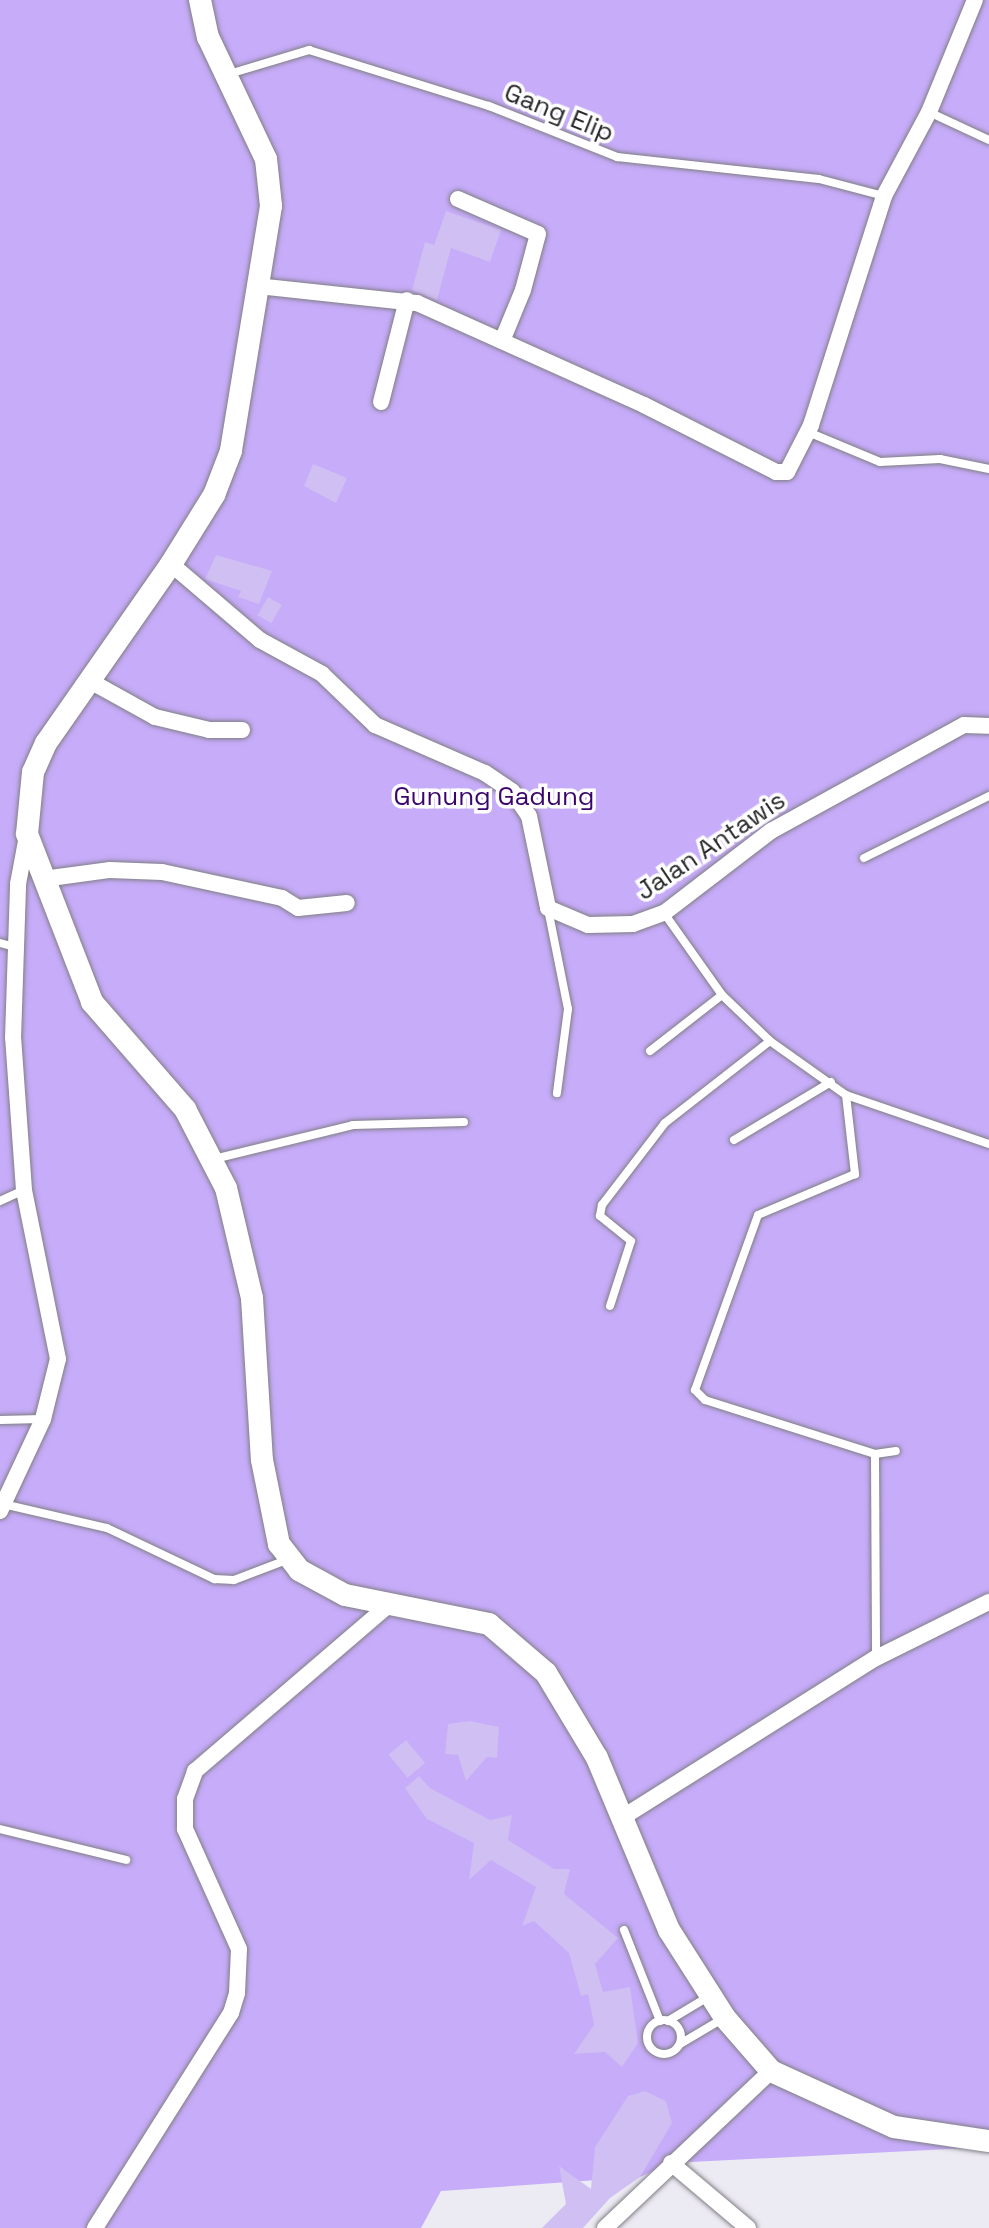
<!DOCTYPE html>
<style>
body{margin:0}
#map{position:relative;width:989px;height:2228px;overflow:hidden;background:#eceaf2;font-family:"Space Grotesk",sans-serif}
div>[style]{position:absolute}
.green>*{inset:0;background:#c6acf9}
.building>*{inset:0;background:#cfbff2;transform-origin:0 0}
.roads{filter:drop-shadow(0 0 2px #817f86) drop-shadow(0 0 2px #817f86)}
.service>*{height:8px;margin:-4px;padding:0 4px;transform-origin:4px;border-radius:4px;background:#fff}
.service>.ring{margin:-4px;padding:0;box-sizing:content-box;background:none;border:8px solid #fff;border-radius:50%}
.minor>*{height:16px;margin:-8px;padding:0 8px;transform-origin:8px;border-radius:8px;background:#fff}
.tertiary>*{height:22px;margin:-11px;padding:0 11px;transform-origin:11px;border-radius:11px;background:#fff}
span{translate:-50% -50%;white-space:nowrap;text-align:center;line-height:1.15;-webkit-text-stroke:7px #fff;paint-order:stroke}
.street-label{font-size:26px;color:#29282b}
.park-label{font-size:26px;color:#3b066c}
</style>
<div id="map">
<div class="green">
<div style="clip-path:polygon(0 0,989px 0,989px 2147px,671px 2163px,640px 2177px,441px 2191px,421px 2228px,0 2228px)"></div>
</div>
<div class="building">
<div style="clip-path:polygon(446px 211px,501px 230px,490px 262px,451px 248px,437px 300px,412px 290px,425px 242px,434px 245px)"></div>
<div style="clip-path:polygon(313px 464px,347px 478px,336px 503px,304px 486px)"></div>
<div style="clip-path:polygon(216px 555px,272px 571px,259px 604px,238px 597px,241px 591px,205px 579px)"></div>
<div style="left:268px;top:597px;width:16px;height:21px;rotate:30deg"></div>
<div style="clip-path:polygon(470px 1721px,499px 1727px,497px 1758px,487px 1757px,466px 1781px,458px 1755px,445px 1754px,448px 1724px)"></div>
<div style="left:406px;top:1740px;width:30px;height:23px;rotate:50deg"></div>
<div style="clip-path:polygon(419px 1776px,430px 1788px,490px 1820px,512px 1815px,508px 1840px,554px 1869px,570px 1869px,564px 1894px,618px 1938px,595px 1964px,603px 1992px,630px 1987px,638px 2043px,622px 2067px,605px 2052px,574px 2054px,594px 2025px,588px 1994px,581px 1996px,569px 1953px,534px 1921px,522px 1926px,536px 1887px,491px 1860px,469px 1880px,474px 1843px,427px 1819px,405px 1788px)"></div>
<div style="clip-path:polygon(645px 2091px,666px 2101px,672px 2123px,640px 2177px,610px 2198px,583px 2228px,542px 2228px,566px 2204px,559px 2166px,591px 2189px,595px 2147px,628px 2096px)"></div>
</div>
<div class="roads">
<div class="service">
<div style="left:229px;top:74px;width:84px;rotate:-16.7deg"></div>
<div style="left:309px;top:50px;width:189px;rotate:17.3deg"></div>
<div style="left:489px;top:106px;width:138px;rotate:21.7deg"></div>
<div style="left:617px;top:157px;width:203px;rotate:6.2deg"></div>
<div style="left:819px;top:179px;width:67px;rotate:14.7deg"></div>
<div style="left:929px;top:112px;width:66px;rotate:25deg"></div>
<div style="left:808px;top:432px;width:78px;rotate:22.6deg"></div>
<div style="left:880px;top:462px;width:60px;rotate:-2.9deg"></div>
<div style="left:940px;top:459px;width:50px;rotate:11.5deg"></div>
<div style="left:864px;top:858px;width:140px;rotate:-26.4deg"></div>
<div style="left:548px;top:909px;width:102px;rotate:78.7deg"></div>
<div style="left:568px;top:1009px;width:85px;rotate:97.5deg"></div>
<div style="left:664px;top:913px;width:100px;rotate:54.7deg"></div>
<div style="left:722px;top:995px;width:66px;rotate:43.8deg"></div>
<div style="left:770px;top:1041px;width:93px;rotate:35.4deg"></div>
<div style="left:846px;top:1095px;width:151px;rotate:18.9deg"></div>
<div style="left:0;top:943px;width:16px;rotate:15deg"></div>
<div style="left:650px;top:1051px;width:91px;rotate:-37.9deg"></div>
<div style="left:846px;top:1095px;width:80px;rotate:83.5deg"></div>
<div style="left:855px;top:1174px;width:105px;rotate:157.1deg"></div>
<div style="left:758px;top:1215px;width:186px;rotate:109.8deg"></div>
<div style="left:695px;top:1390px;width:14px;rotate:45deg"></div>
<div style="left:705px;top:1400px;width:178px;rotate:17.6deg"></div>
<div style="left:875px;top:1454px;width:21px;rotate:-8deg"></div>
<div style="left:734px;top:1140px;width:113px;rotate:-30.9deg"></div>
<div style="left:214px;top:1159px;width:143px;rotate:-13.7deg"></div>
<div style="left:353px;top:1125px;width:111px;rotate:-1.5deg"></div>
<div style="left:0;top:1201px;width:26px;rotate:-25deg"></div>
<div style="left:610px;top:1306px;width:68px;rotate:-72.1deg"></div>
<div style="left:631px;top:1241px;width:40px;rotate:-141deg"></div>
<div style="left:600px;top:1216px;width:11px;rotate:-80deg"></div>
<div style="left:602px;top:1205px;width:103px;rotate:-52.5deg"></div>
<div style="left:665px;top:1123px;width:133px;rotate:-38deg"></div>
<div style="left:0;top:1420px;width:42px;rotate:-1.4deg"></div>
<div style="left:875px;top:1454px;width:203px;rotate:89.7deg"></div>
<div style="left:3px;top:1504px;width:107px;rotate:13deg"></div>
<div style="left:107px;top:1528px;width:119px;rotate:25.5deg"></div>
<div style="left:214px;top:1579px;width:20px;rotate:3deg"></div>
<div style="left:234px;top:1580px;width:59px;rotate:-20.9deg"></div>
<div style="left:0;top:1829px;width:130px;rotate:13.8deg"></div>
<div style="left:624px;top:1930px;width:98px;rotate:68.4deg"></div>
<div class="ring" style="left:647px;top:2020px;width:26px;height:26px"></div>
<div style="left:668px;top:2021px;width:47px;rotate:-31deg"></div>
<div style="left:680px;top:2044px;width:51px;rotate:-30.6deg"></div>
</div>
<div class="minor">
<div style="left:458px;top:199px;width:87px;rotate:23.6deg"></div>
<div style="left:538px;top:234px;width:58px;rotate:105deg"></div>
<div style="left:523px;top:290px;width:55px;rotate:112.4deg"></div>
<div style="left:257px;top:286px;width:161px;rotate:6.1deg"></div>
<div style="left:417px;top:303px;width:249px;rotate:24.2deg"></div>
<div style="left:644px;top:405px;width:148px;rotate:26.9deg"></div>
<div style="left:776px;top:472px;width:11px"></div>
<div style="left:787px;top:472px;width:53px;rotate:-62.9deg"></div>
<div style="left:811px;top:425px;width:240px;rotate:-72.3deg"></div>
<div style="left:884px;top:196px;width:95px;rotate:-61.8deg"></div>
<div style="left:929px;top:112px;width:121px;rotate:-67.7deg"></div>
<div style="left:381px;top:402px;width:105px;rotate:-75.7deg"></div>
<div style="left:171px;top:564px;width:117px;rotate:40.5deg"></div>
<div style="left:260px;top:640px;width:71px;rotate:28.7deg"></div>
<div style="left:322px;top:674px;width:74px;rotate:43.9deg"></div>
<div style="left:375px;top:725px;width:120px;rotate:23.6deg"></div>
<div style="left:485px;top:773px;width:32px;rotate:34deg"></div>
<div style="left:512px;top:791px;width:30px;rotate:56deg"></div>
<div style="left:529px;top:816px;width:94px;rotate:78.3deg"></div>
<div style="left:548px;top:908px;width:43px;rotate:23deg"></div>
<div style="left:588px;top:925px;width:45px;rotate:-1.3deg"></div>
<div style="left:633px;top:924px;width:33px;rotate:-20deg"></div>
<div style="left:664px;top:913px;width:135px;rotate:-37.5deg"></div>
<div style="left:771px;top:831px;width:220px;rotate:-28.8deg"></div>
<div style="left:964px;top:725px;width:25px;rotate:2deg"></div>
<div style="left:90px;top:681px;width:74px;rotate:29deg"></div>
<div style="left:155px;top:717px;width:56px;rotate:13.5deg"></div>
<div style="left:209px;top:730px;width:33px"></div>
<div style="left:43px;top:879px;width:68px;rotate:-7.7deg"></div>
<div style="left:110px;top:870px;width:52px;rotate:2.2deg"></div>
<div style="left:162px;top:872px;width:123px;rotate:12.2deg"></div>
<div style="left:282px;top:898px;width:19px;rotate:32deg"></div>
<div style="left:298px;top:908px;width:49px;rotate:-5.8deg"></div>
<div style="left:0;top:1511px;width:102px;rotate:-64.9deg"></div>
<div style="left:43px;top:1419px;width:62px;rotate:-76deg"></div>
<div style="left:58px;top:1359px;width:172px;rotate:-101.4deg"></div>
<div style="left:24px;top:1190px;width:152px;rotate:-94.1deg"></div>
<div style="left:13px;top:1038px;width:154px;rotate:-88.1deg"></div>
<div style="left:18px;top:884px;width:49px;rotate:-79.4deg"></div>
<div style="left:620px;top:1819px;width:302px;rotate:-32.2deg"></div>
<div style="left:876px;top:1658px;width:126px;rotate:-26.4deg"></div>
<div style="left:671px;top:2163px;width:101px;rotate:40.2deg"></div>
<div style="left:95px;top:2228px;width:254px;rotate:-57.7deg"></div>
<div style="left:231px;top:2013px;width:21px;rotate:-73deg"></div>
<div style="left:237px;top:1993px;width:44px;rotate:-87.4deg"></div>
<div style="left:239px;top:1949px;width:132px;rotate:-114.2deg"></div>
<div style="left:185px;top:1829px;width:30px;rotate:-90deg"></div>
<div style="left:185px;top:1799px;width:30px;rotate:-70deg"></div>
<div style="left:195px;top:1771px;width:257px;rotate:-40.6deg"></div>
<div style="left:605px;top:2228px;width:228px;rotate:-43.4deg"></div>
</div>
<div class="tertiary">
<div style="left:200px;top:0;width:38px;rotate:78deg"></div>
<div style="left:208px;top:37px;width:135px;rotate:64.6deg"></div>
<div style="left:266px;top:159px;width:47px;rotate:83.9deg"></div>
<div style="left:271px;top:206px;width:248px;rotate:99.3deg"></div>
<div style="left:231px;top:451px;width:47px;rotate:111.1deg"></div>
<div style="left:214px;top:495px;width:81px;rotate:121.9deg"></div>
<div style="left:171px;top:564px;width:218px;rotate:124.9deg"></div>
<div style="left:46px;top:743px;width:32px;rotate:114deg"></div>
<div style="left:33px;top:772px;width:62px;rotate:95.5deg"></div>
<div style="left:27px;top:834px;width:180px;rotate:68.8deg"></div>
<div style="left:92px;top:1002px;width:142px;rotate:49deg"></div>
<div style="left:185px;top:1109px;width:89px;rotate:62.6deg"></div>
<div style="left:226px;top:1188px;width:113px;rotate:76.7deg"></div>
<div style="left:252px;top:1298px;width:162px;rotate:86.5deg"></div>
<div style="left:262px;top:1460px;width:86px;rotate:78.6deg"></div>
<div style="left:279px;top:1544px;width:33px;rotate:52deg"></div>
<div style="left:299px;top:1570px;width:52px;rotate:28.5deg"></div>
<div style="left:345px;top:1595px;width:147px;rotate:11.4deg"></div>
<div style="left:489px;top:1624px;width:75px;rotate:40.7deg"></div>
<div style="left:546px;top:1673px;width:99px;rotate:59deg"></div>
<div style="left:597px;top:1758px;width:186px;rotate:67.3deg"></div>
<div style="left:669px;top:1930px;width:104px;rotate:57.5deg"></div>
<div style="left:725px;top:2018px;width:70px;rotate:49deg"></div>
<div style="left:771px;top:2071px;width:135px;rotate:24.5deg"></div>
<div style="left:894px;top:2127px;width:96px;rotate:8.4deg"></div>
</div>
</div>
<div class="street-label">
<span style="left:559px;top:113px;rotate:22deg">Gang Elip</span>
<span style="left:711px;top:846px;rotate:-34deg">Jalan Antawis</span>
</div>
<div class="park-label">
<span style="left:494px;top:797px">Gunung Gadung</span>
</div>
</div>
